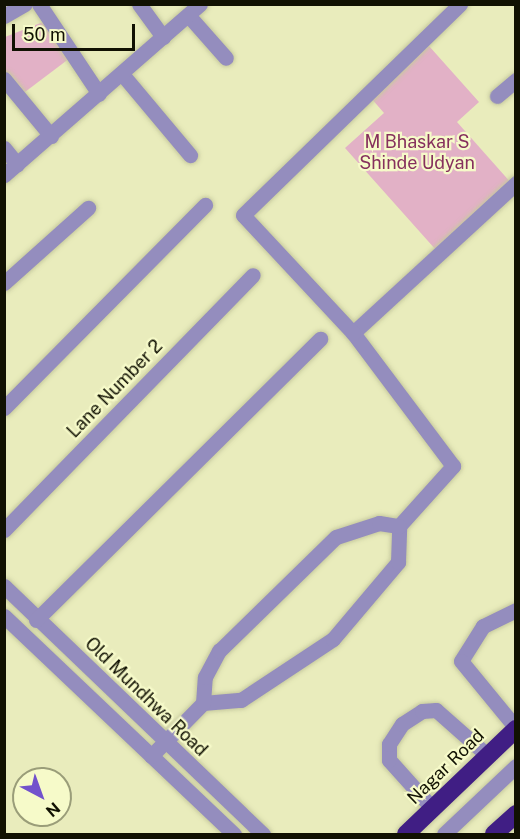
<!DOCTYPE html>
<style>
body{margin:0}
#map{position:relative;width:520px;height:839px;overflow:hidden;background:#e9ecbc;font-family:"Public Sans",sans-serif}
div>[style]{position:absolute}
.green>*{inset:0;background:#e2b1c6}
.roads{filter:drop-shadow(0 0 2px #c6c99e) drop-shadow(0 0 2px #c6c99e)}
.minor>*{height:15px;margin:-7.5px;padding:0 7.5px;transform-origin:7.5px;border-radius:7.5px;background:#948dbe}
.highway>*{height:18px;margin:-9px;padding:0 9px;transform-origin:9px;border-radius:9px;background:#401e84}
span{translate:-50% -50%;white-space:nowrap;text-align:center;line-height:1.15;-webkit-text-stroke:4.5px #f6fac9;paint-order:stroke}
.park-label{font-size:18px;color:#86305d}
.street-label{font-size:18px;color:#111102}
.frame{position:absolute;inset:0;border:6px solid #111102;pointer-events:none}
.north{position:absolute;left:12px;top:767px;width:60px;height:60px;box-sizing:border-box;background:#f6fac9;border:2px solid #9a9d79;border-radius:50%;rotate:139deg;font-size:16px;font-weight:700;line-height:24px;text-align:center;color:#111102}
.north::after{content:'';display:block;margin:auto;width:21px;height:27px;background:#7252cc;clip-path:polygon(50% 0,100% 100%,50% 72%,0 100%)}
.scale{position:absolute;left:12px;top:24px;width:123px;height:27px;box-sizing:border-box;border:3px solid #111102;border-top:0;padding-left:8px;font-size:18px;line-height:21px;white-space:nowrap;color:#111102;-webkit-text-stroke:4px #f6fac9;paint-order:stroke}
</style>
<div id="map">
<div class="green">
<div style="clip-path:polygon(43px 22px,70px 58px,21px 95px,5px 73px,5px 37px)"></div>
<div style="clip-path:polygon(429px 46px,479px 102px,457px 122px,511px 183px,436px 250px,345px 148px,384px 113px,371px 98px)"></div>
</div>
<div class="roads">
<div class="minor">
<div style="left:39px;top:4px;width:108px;rotate:56.3deg"></div>
<div style="left:139px;top:4px;width:41px;rotate:54deg"></div>
<div style="left:188px;top:15px;width:57px;rotate:48.5deg"></div>
<div style="left:4px;top:16px;width:24px;rotate:-30deg"></div>
<div style="left:122px;top:74px;width:106px;rotate:50deg"></div>
<div style="left:4px;top:79px;width:74px;rotate:50.5deg"></div>
<div style="left:497px;top:96px;width:25px;rotate:-40deg"></div>
<div style="left:4px;top:148px;width:21px;rotate:51deg"></div>
<div style="left:4px;top:175px;width:260px;rotate:-41.1deg"></div>
<div style="left:4px;top:283px;width:113px;rotate:-41.8deg"></div>
<div style="left:353px;top:333px;width:222px;rotate:-42.6deg"></div>
<div style="left:4px;top:408px;width:286px;rotate:-45.3deg"></div>
<div style="left:4px;top:530px;width:356px;rotate:-45.7deg"></div>
<div style="left:4px;top:586px;width:359px;rotate:43.8deg"></div>
<div style="left:516px;top:610px;width:37px;rotate:154deg"></div>
<div style="left:483px;top:626px;width:41px;rotate:122.2deg"></div>
<div style="left:461px;top:661px;width:87px;rotate:50.6deg"></div>
<div style="left:4px;top:616px;width:317px;rotate:43.5deg"></div>
<div style="left:36px;top:620px;width:400px;rotate:-44.7deg"></div>
<div style="left:203px;top:703px;width:38px;rotate:-5deg"></div>
<div style="left:241px;top:700px;width:110px;rotate:-33.5deg"></div>
<div style="left:333px;top:639px;width:101px;rotate:-49.8deg"></div>
<div style="left:398px;top:562px;width:36px;rotate:-88deg"></div>
<div style="left:399px;top:526px;width:81px;rotate:-48deg"></div>
<div style="left:453px;top:466px;width:166px;rotate:-126.9deg"></div>
<div style="left:353px;top:333px;width:161px;rotate:-133deg"></div>
<div style="left:243px;top:215px;width:303px;rotate:-44.2deg"></div>
<div style="left:151px;top:756px;width:74px;rotate:-45.5deg"></div>
<div style="left:203px;top:703px;width:26px;rotate:-86deg"></div>
<div style="left:205px;top:677px;width:30px;rotate:-62deg"></div>
<div style="left:219px;top:651px;width:163px;rotate:-44.3deg"></div>
<div style="left:336px;top:537px;width:45px;rotate:-18deg"></div>
<div style="left:379px;top:523px;width:20px;rotate:9deg"></div>
<div style="left:433px;top:809px;width:66px;rotate:-131.9deg"></div>
<div style="left:389px;top:760px;width:16px;rotate:-90deg"></div>
<div style="left:389px;top:744px;width:24px;rotate:-57deg"></div>
<div style="left:402px;top:724px;width:24px;rotate:-33deg"></div>
<div style="left:422px;top:711px;width:14px;rotate:-4deg"></div>
<div style="left:436px;top:710px;width:69px;rotate:41.5deg"></div>
<div style="left:444px;top:834px;width:99px;rotate:-43.4deg"></div>
</div>
<div class="highway">
<div style="left:406px;top:834px;width:152px;rotate:-43.7deg"></div>
<div style="left:494px;top:834px;width:30px;rotate:-42deg"></div>
</div>
</div>
<div class="park-label">
<span style="left:417px;top:153px">M Bhaskar S<br>Shinde Udyan</span>
</div>
<div class="street-label">
<span style="left:115px;top:389px;rotate:-46deg">Lane Number 2</span>
<span style="left:146px;top:697px;rotate:44deg">Old Mundhwa Road</span>
<span style="left:446px;top:767px;rotate:-44deg">Nagar Road</span>
</div>
<div class="frame"></div>
<div class="north">N</div>
<div class="scale">50 m</div>
</div>
